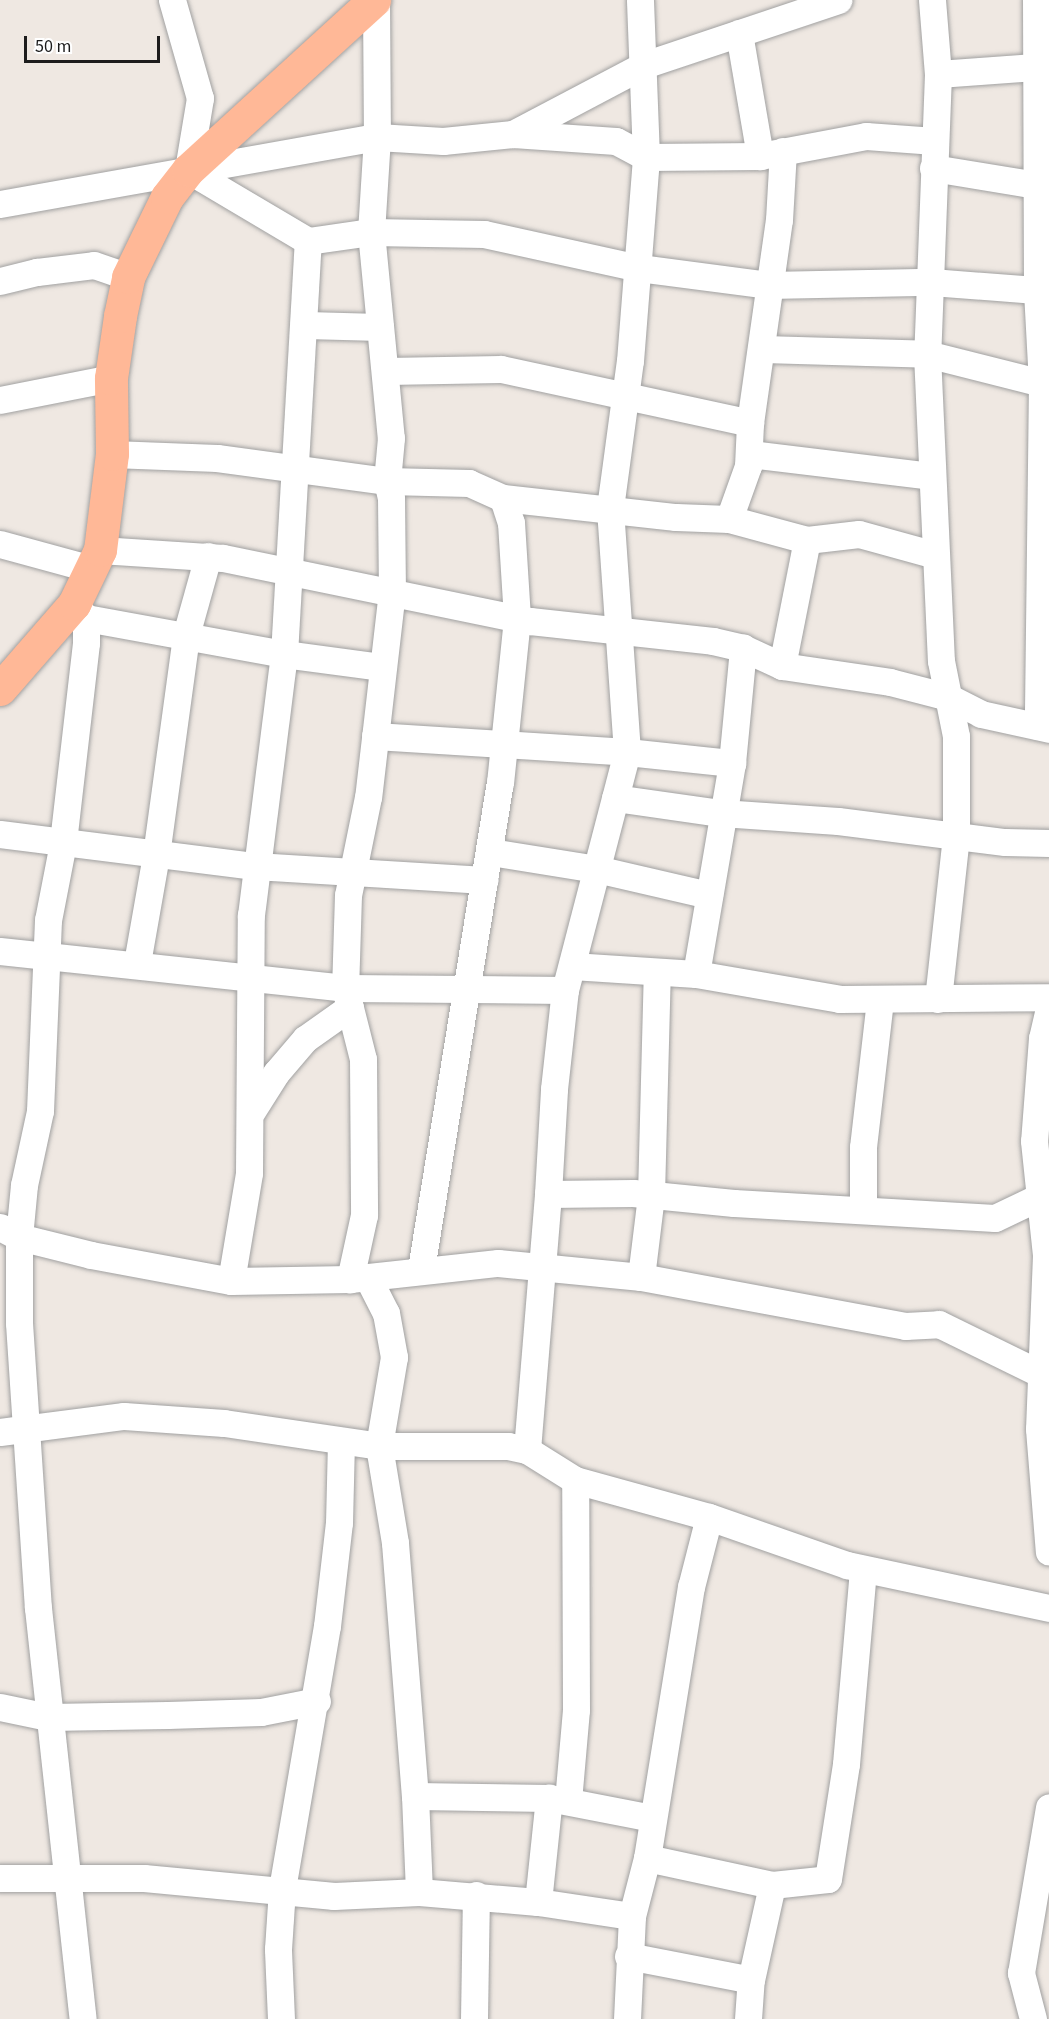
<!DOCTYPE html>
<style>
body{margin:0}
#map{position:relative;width:1049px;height:2019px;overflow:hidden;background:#efe8e2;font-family:"Source Sans 3",sans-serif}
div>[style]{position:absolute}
.roads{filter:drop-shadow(0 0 2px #a1a1a1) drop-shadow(0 0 2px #a1a1a1)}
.minor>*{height:27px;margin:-13.5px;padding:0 13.5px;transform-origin:13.5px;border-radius:13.5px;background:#fff}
.major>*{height:33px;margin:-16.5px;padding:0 16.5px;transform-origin:16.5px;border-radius:16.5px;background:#ffb897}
span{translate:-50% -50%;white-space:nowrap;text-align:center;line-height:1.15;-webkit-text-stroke:6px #fff;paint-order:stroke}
.scale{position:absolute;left:24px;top:36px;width:136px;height:27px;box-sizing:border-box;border:3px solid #1d1d1d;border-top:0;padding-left:8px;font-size:18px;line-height:21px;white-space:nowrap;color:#1d1d1d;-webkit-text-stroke:4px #fff;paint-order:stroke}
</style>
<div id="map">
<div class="roads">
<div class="minor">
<div style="left:172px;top:0;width:102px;rotate:74.1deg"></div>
<div style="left:200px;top:98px;width:73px;rotate:99.5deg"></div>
<div style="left:188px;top:170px;width:139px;rotate:30.6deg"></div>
<div style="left:308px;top:241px;width:64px;rotate:-8.1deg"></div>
<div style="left:371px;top:232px;width:113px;rotate:1deg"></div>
<div style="left:484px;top:234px;width:159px;rotate:12.4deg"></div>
<div style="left:639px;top:268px;width:130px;rotate:7.5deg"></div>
<div style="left:768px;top:285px;width:163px;rotate:-1.1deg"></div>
<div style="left:931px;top:282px;width:118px;rotate:4.4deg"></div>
<div style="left:376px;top:0;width:137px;rotate:89.6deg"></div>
<div style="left:377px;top:137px;width:66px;rotate:3.5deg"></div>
<div style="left:443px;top:141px;width:70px;rotate:-5.7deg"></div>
<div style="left:513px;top:134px;width:103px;rotate:3.9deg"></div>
<div style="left:616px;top:141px;width:34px;rotate:28deg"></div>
<div style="left:646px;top:157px;width:114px;rotate:-0.5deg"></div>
<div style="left:760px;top:156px;width:108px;rotate:-10.7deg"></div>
<div style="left:866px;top:136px;width:69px;rotate:4.1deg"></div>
<div style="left:932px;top:0;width:74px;rotate:85.4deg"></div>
<div style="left:938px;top:74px;width:280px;rotate:92.2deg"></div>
<div style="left:927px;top:354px;width:307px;rotate:87.4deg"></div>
<div style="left:941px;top:661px;width:76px;rotate:78.7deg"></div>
<div style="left:956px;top:736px;width:100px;rotate:90deg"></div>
<div style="left:956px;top:836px;width:164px;rotate:96.3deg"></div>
<div style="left:1036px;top:0;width:291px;rotate:89.8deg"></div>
<div style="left:1037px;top:291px;width:92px;rotate:86.9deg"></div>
<div style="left:1042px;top:383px;width:343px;rotate:90.7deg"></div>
<div style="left:739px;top:33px;width:125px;rotate:80.3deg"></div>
<div style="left:938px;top:74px;width:111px;rotate:-4.1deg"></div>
<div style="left:513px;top:134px;width:148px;rotate:-27.8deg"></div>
<div style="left:644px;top:65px;width:205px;rotate:-18.5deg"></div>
<div style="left:933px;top:168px;width:118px;rotate:9.3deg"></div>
<div style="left:0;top:204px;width:383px;rotate:-10.1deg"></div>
<div style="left:377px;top:137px;width:95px;rotate:93.6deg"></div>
<div style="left:371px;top:232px;width:207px;rotate:84.5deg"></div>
<div style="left:391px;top:438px;width:43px;rotate:95.3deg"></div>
<div style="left:387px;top:481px;width:17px;rotate:77deg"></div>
<div style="left:391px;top:498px;width:93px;rotate:89.4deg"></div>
<div style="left:392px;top:591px;width:207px;rotate:96.6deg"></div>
<div style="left:368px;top:797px;width:100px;rotate:101.5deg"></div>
<div style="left:348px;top:895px;width:93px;rotate:91.8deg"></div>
<div style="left:345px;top:988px;width:73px;rotate:75.8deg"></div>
<div style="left:363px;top:1059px;width:156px;rotate:89.6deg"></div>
<div style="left:364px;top:1215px;width:66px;rotate:102.3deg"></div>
<div style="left:0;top:281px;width:38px;rotate:-14deg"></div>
<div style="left:37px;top:272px;width:57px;rotate:-7deg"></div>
<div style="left:94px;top:265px;width:36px;rotate:19deg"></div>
<div style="left:306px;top:325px;width:74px;rotate:1.5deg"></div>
<div style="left:763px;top:349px;width:164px;rotate:1.7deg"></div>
<div style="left:927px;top:354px;width:119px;rotate:14.2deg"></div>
<div style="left:386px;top:371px;width:115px;rotate:-1deg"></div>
<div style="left:501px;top:369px;width:255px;rotate:12.2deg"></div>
<div style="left:0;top:400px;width:113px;rotate:-11.2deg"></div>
<div style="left:112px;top:454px;width:105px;rotate:2.2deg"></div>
<div style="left:217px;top:458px;width:172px;rotate:7.7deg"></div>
<div style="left:387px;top:481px;width:82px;rotate:1.4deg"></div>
<div style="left:469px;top:483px;width:37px;rotate:24deg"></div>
<div style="left:503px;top:498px;width:174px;rotate:6.3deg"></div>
<div style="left:676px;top:517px;width:53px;rotate:2.2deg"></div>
<div style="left:729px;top:519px;width:81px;rotate:15.1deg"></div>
<div style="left:807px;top:540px;width:52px;rotate:-6.6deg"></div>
<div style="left:859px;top:534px;width:79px;rotate:15.4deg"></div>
<div style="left:750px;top:454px;width:182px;rotate:6.9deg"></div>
<div style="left:729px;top:519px;width:56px;rotate:-70.3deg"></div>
<div style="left:748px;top:466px;width:43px;rotate:-87.3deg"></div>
<div style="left:750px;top:423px;width:205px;rotate:-81.9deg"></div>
<div style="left:779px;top:220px;width:69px;rotate:-86.7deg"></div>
<div style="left:0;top:544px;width:95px;rotate:15.2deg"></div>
<div style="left:100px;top:550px;width:123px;rotate:3.7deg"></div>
<div style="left:223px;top:558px;width:313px;rotate:11.6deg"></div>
<div style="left:530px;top:621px;width:184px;rotate:6.2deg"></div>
<div style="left:713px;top:641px;width:31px;rotate:13deg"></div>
<div style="left:743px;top:648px;width:43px;rotate:24.8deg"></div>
<div style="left:782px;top:666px;width:109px;rotate:8.4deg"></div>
<div style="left:890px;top:682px;width:60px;rotate:14.5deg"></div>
<div style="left:948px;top:697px;width:37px;rotate:27deg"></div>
<div style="left:981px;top:714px;width:70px;rotate:12.4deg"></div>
<div style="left:74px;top:604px;width:18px;rotate:49deg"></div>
<div style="left:86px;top:618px;width:25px;rotate:90deg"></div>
<div style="left:86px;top:643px;width:201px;rotate:96.6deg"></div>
<div style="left:63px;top:843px;width:78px;rotate:101deg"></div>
<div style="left:48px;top:920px;width:191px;rotate:92.4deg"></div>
<div style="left:40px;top:1111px;width:76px;rotate:102.2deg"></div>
<div style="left:24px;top:1185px;width:52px;rotate:95.5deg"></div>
<div style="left:19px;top:1237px;width:86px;rotate:90deg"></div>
<div style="left:19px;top:1323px;width:286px;rotate:86.2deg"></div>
<div style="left:38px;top:1608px;width:413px;rotate:83.8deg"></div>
<div style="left:86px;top:618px;width:201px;rotate:10.3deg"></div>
<div style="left:284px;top:654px;width:99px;rotate:7.6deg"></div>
<div style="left:782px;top:666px;width:128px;rotate:-78.8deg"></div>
<div style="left:375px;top:736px;width:253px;rotate:3.6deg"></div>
<div style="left:627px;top:752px;width:106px;rotate:6deg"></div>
<div style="left:615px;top:798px;width:107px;rotate:8.1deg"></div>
<div style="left:721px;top:813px;width:117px;rotate:3.9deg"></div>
<div style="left:838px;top:821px;width:168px;rotate:7.2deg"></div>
<div style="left:1005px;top:842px;width:44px;rotate:1.3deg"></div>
<div style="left:0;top:834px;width:257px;rotate:7.2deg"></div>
<div style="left:255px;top:866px;width:230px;rotate:3.5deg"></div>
<div style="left:491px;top:852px;width:106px;rotate:9.2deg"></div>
<div style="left:596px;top:869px;width:116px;rotate:13deg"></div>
<div style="left:0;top:951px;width:347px;rotate:6.1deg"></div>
<div style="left:345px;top:988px;width:220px;rotate:0.5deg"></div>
<div style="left:137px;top:963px;width:110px;rotate:-80deg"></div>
<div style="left:156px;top:855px;width:222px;rotate:-82.2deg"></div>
<div style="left:186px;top:635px;width:82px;rotate:-74.4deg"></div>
<div style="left:572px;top:966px;width:124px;rotate:3.7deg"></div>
<div style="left:696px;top:974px;width:146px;rotate:9.8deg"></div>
<div style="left:840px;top:999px;width:209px;rotate:-0.5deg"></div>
<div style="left:696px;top:974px;width:214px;rotate:-80.3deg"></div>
<div style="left:732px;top:763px;width:116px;rotate:-84.5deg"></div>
<div style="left:1049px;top:1008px;width:31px;rotate:103deg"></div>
<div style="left:1042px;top:1038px;width:103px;rotate:94.4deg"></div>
<div style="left:1034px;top:1141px;width:115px;rotate:84deg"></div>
<div style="left:1046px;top:1255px;width:174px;rotate:92.3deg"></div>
<div style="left:1039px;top:1429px;width:123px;rotate:85.4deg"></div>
<div style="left:252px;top:1111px;width:45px;rotate:-57.7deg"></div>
<div style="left:276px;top:1073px;width:45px;rotate:-49.5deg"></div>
<div style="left:305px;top:1039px;width:55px;rotate:-35.4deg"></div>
<div style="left:548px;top:1194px;width:105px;rotate:-86.7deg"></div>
<div style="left:554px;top:1089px;width:100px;rotate:-83.7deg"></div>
<div style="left:565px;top:990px;width:246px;rotate:-75.4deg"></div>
<div style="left:627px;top:752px;width:245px;rotate:-94deg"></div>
<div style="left:610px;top:508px;width:148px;rotate:-82.3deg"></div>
<div style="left:630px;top:361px;width:205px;rotate:-85.5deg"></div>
<div style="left:646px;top:157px;width:157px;rotate:-92.2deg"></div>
<div style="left:863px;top:1210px;width:63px;rotate:-90deg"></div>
<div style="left:863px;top:1147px;width:147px;rotate:-83.4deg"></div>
<div style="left:0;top:1227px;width:21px;rotate:28deg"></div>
<div style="left:19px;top:1237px;width:74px;rotate:14deg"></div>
<div style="left:91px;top:1255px;width:142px;rotate:10.5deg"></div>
<div style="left:231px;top:1281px;width:119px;rotate:-1deg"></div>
<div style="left:350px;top:1279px;width:149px;rotate:-6.2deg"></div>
<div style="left:498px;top:1263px;width:144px;rotate:5.6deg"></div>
<div style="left:641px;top:1277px;width:269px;rotate:10.5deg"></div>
<div style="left:905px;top:1326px;width:34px;rotate:-3deg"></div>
<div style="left:939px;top:1324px;width:123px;rotate:26.1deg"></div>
<div style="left:421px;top:1269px;width:492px;rotate:-80.8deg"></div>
<div style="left:500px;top:783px;width:166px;rotate:-84.1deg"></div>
<div style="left:517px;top:618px;width:95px;rotate:-93.6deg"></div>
<div style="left:511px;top:523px;width:26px;rotate:-108deg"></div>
<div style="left:641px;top:1277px;width:83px;rotate:-83deg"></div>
<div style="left:651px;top:1195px;width:223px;rotate:-88.5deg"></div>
<div style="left:368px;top:1278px;width:39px;rotate:63deg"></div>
<div style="left:386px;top:1313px;width:45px;rotate:79.7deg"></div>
<div style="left:394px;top:1357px;width:90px;rotate:99.6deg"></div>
<div style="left:379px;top:1446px;width:98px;rotate:80.6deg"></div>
<div style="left:395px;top:1543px;width:254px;rotate:85.5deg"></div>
<div style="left:415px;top:1796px;width:96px;rotate:87.6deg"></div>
<div style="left:231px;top:1281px;width:109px;rotate:-80.5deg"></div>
<div style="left:249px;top:1173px;width:258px;rotate:-89.6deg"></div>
<div style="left:251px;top:915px;width:263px;rotate:-82.8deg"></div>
<div style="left:284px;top:654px;width:414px;rotate:-86.7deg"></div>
<div style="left:0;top:1432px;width:125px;rotate:-7.4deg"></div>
<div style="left:124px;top:1416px;width:100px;rotate:4deg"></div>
<div style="left:224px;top:1423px;width:157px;rotate:8.4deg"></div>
<div style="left:379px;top:1446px;width:129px"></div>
<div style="left:508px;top:1446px;width:19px;rotate:12deg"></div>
<div style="left:527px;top:1450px;width:57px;rotate:32deg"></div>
<div style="left:575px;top:1480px;width:139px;rotate:15.4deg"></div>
<div style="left:709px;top:1517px;width:146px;rotate:19.2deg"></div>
<div style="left:847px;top:1565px;width:207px;rotate:12deg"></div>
<div style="left:527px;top:1450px;width:257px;rotate:-85.3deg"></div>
<div style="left:548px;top:1194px;width:85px;rotate:-0.7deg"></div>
<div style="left:633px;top:1193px;width:101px;rotate:5.7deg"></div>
<div style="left:734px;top:1203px;width:261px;rotate:3.3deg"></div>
<div style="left:995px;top:1218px;width:47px;rotate:-25.5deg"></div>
<div style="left:1037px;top:1198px;width:12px;rotate:5deg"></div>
<div style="left:0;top:1707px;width:49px;rotate:11.8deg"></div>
<div style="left:48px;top:1717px;width:120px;rotate:-1deg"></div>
<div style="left:168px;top:1715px;width:93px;rotate:-1.8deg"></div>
<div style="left:261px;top:1712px;width:57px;rotate:-11.1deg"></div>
<div style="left:415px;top:1796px;width:134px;rotate:0.9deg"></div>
<div style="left:549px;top:1798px;width:105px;rotate:11deg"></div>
<div style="left:568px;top:1801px;width:91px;rotate:-85deg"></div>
<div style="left:576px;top:1710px;width:230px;rotate:-90.2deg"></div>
<div style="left:647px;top:1858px;width:128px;rotate:12.2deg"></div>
<div style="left:772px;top:1885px;width:56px;rotate:-6.1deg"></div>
<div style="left:828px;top:1879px;width:116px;rotate:-81.1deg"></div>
<div style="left:846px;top:1764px;width:195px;rotate:-85deg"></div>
<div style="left:0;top:1878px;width:144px"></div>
<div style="left:144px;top:1878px;width:191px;rotate:5.4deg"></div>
<div style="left:334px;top:1896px;width:85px;rotate:-2.7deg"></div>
<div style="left:419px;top:1892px;width:119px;rotate:4.8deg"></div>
<div style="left:538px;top:1902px;width:95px;rotate:8.5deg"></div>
<div style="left:538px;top:1902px;width:105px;rotate:-84deg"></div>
<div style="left:628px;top:1956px;width:125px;rotate:11deg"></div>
<div style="left:281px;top:2019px;width:70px;rotate:-92.5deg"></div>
<div style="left:278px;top:1949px;width:60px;rotate:-86.2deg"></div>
<div style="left:282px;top:1889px;width:267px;rotate:-80.3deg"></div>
<div style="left:327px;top:1626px;width:104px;rotate:-83.4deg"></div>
<div style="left:339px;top:1523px;width:82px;rotate:-88.6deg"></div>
<div style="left:474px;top:2019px;width:124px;rotate:-89.1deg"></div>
<div style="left:627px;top:2019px;width:103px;rotate:-87.2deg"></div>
<div style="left:632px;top:1916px;width:60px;rotate:-75.5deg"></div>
<div style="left:647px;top:1858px;width:275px;rotate:-80.8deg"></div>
<div style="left:691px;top:1587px;width:72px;rotate:-75.6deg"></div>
<div style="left:748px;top:2019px;width:39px;rotate:-86deg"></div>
<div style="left:751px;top:1980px;width:97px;rotate:-77.5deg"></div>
<div style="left:1033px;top:2019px;width:48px;rotate:-104.6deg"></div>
<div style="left:1021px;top:1973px;width:168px;rotate:-80.4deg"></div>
</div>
<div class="major">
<div style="left:0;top:689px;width:113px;rotate:-49deg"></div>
<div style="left:74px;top:604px;width:60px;rotate:-64.3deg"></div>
<div style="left:100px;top:550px;width:97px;rotate:-82.9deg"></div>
<div style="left:112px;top:454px;width:76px;rotate:-90.8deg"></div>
<div style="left:111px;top:378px;width:63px;rotate:-81.7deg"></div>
<div style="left:120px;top:316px;width:40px;rotate:-78deg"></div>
<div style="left:128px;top:277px;width:89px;rotate:-64deg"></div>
<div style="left:167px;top:197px;width:34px;rotate:-52deg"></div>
<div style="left:188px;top:170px;width:252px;rotate:-42.4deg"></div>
</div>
</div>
<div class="scale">50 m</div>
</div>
